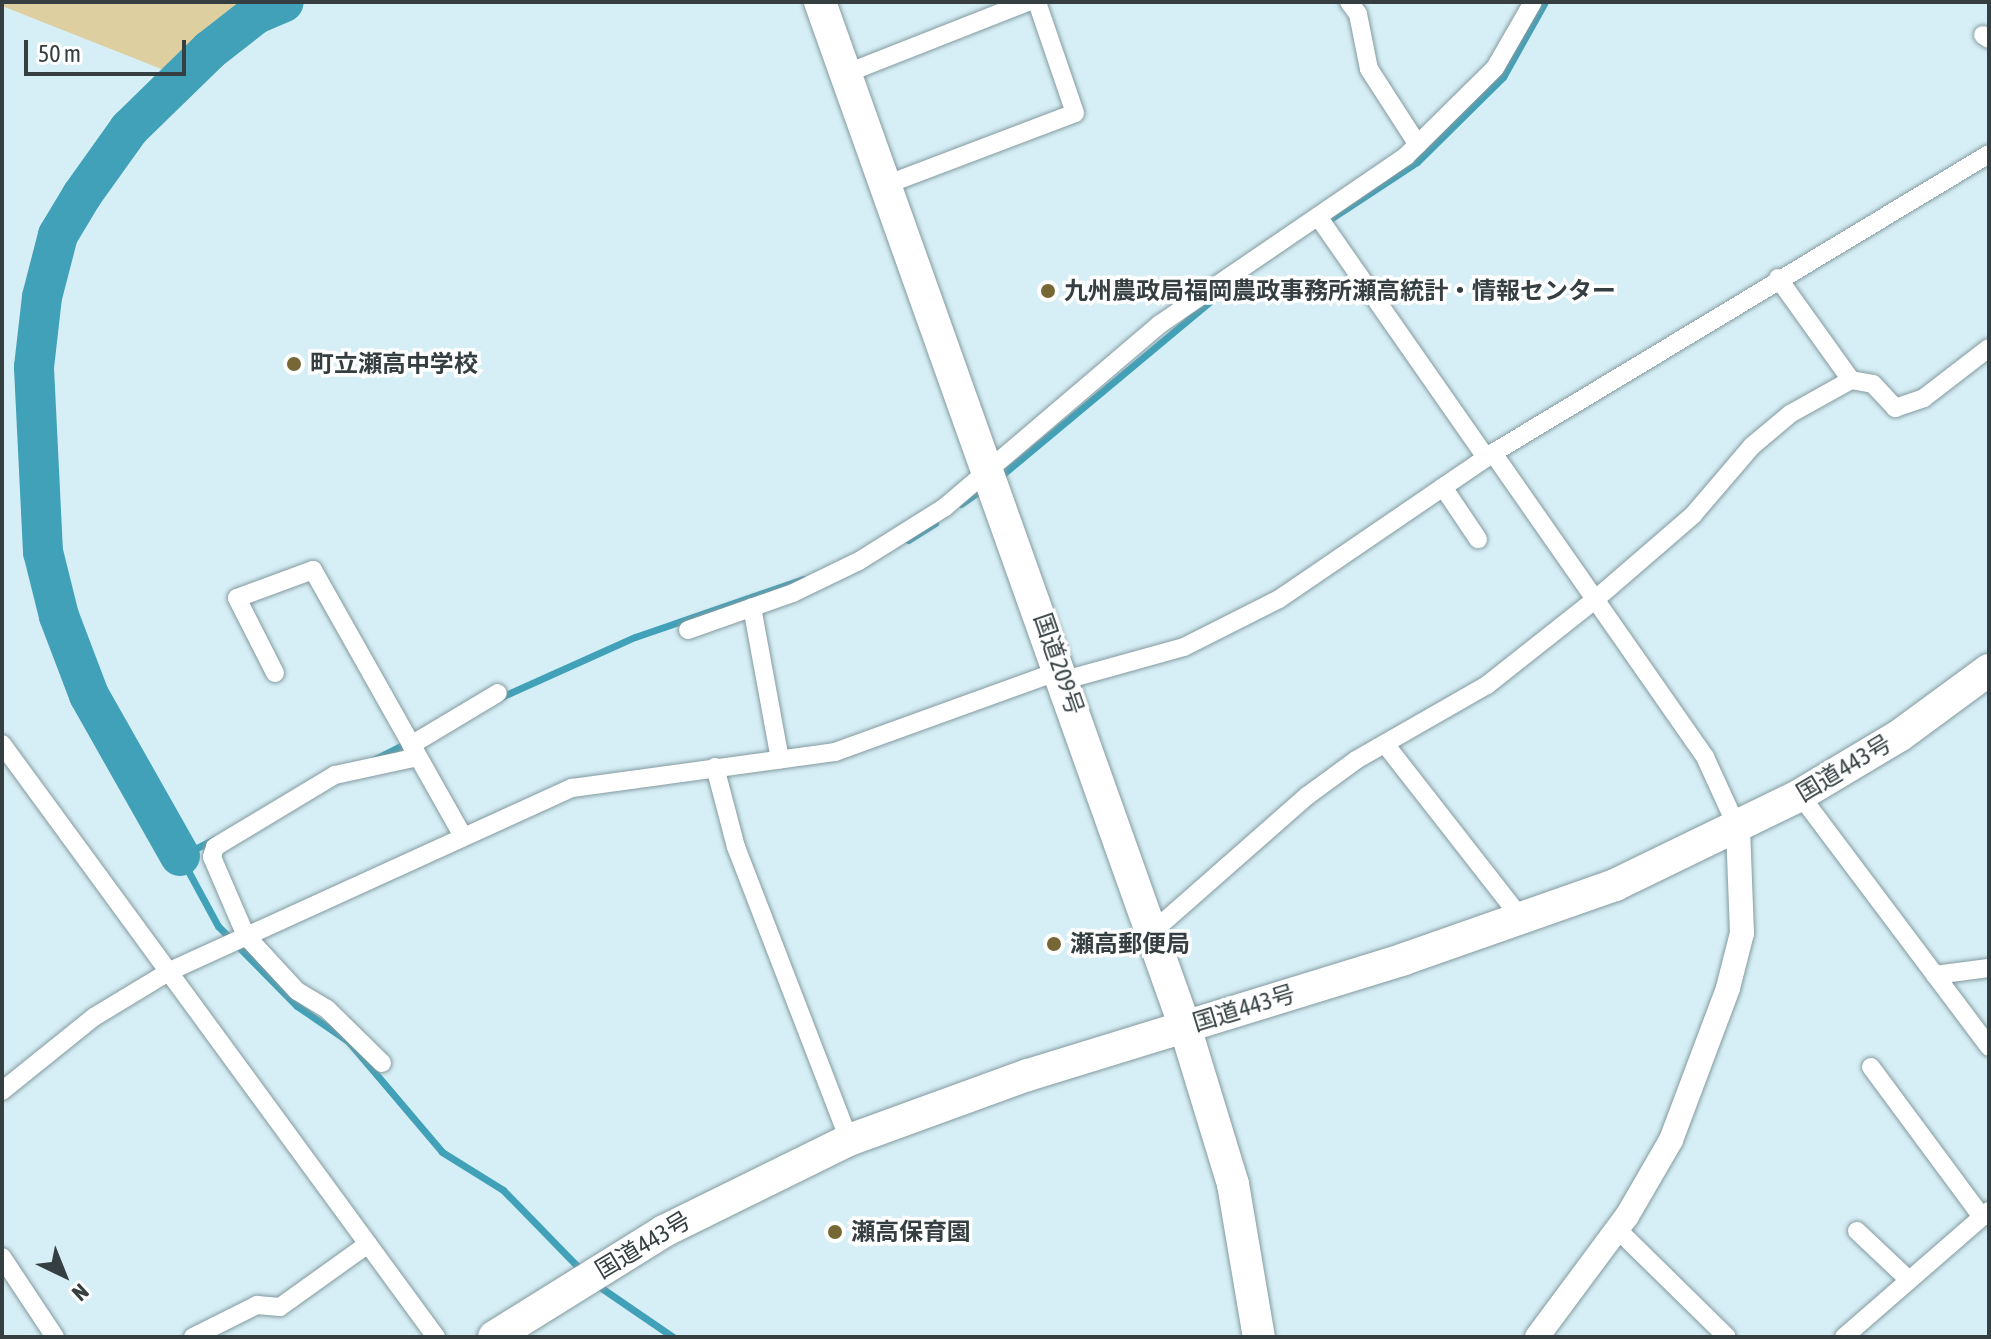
<!DOCTYPE html>
<meta charset="utf-8">
<style>
body{margin:0}
#map{position:relative;width:1991px;height:1339px;overflow:hidden;background:#d6eef5;font-family:"Asap Condensed","Noto Sans JP",sans-serif}
div>[style]{position:absolute}
.green>*{inset:0;background:#decfa0}
.stream>*{height:7px;margin:-3.5px;padding:0 3.5px;transform-origin:3.5px;border-radius:3.5px;background:#40a1b8}
.river>*{height:40px;margin:-20px;padding:0 20px;transform-origin:20px;border-radius:20px;background:#40a1b8}
.roads{filter:drop-shadow(0 0 2px #839aa0) drop-shadow(0 0 2px #839aa0)}
.minor>*{height:18px;margin:-9px;padding:0 9px;transform-origin:9px;border-radius:9px;background:#fff}
.tertiary>*{height:24px;margin:-12px;padding:0 12px;transform-origin:12px;border-radius:12px;background:#fff}
.trunk>*{height:32px;margin:-16px;padding:0 16px;transform-origin:16px;border-radius:16px;background:#fff}
.dots>*{width:22px;height:22px;translate:-50% -50%;box-sizing:border-box;border:4px solid #fff;border-radius:50%}
span{translate:-50% -50%;white-space:nowrap;text-align:center;line-height:1.15;-webkit-text-stroke:7px #fff;paint-order:stroke}
.poi-label{font-size:24px;color:#353f41;font-weight:700}
.left{translate:0 -50%;text-align:left}
.street-label{font-size:24px;color:#353f41}
.frame{position:absolute;inset:0;border:4px solid #353f41;pointer-events:none}
.north{position:absolute;left:24px;top:1235px;width:80px;height:80px;-webkit-text-stroke:6px #fff;paint-order:stroke;rotate:137deg;font-size:22px;font-weight:700;line-height:32px;text-align:center;color:#353f41}
.north::after{content:'';display:block;margin:auto;width:28px;height:36px;background:#353f41;clip-path:polygon(50% 0,100% 100%,50% 72%,0 100%)}
.scale{position:absolute;left:24px;top:40px;width:162px;height:36px;box-sizing:border-box;border:4px solid #353f41;border-top:0;padding-left:10px;font-size:24px;line-height:28px;white-space:nowrap;color:#353f41;-webkit-text-stroke:6px #fff;paint-order:stroke}
</style>
<div id="map">
<div class="green">
<div style="clip-path:polygon(2px 2px,262px 2px,246px 10px,174px 74px,2px 6px)"></div>
</div>
<div class="stream">
<div style="left:1324px;top:223px;width:111px;rotate:-33.3deg"></div>
<div style="left:1417px;top:162px;width:121px;rotate:-44.7deg"></div>
<div style="left:1503px;top:77px;width:86px;rotate:-60.8deg"></div>
<div style="left:997px;top:479px;width:288px;rotate:-39.8deg"></div>
<div style="left:961px;top:504px;width:28px;rotate:-35deg"></div>
<div style="left:908px;top:540px;width:32px;rotate:-32deg"></div>
<div style="left:499px;top:698px;width:149px;rotate:-24.2deg"></div>
<div style="left:635px;top:637px;width:178px;rotate:-19deg"></div>
<div style="left:373px;top:760px;width:39px;rotate:-27deg"></div>
<div style="left:215px;top:839px;width:39px;rotate:154deg"></div>
<div style="left:180px;top:856px;width:80px;rotate:61.5deg"></div>
<div style="left:218px;top:926px;width:112px;rotate:45.4deg"></div>
<div style="left:297px;top:1006px;width:62px;rotate:34.5deg"></div>
<div style="left:348px;top:1041px;width:145px;rotate:49.7deg"></div>
<div style="left:442px;top:1152px;width:72px;rotate:31.9deg"></div>
<div style="left:503px;top:1190px;width:113px;rotate:45.7deg"></div>
<div style="left:597px;top:1285px;width:92px;rotate:34.4deg"></div>
</div>
<div class="river">
<div style="left:180px;top:856px;width:185px;rotate:-119.5deg"></div>
<div style="left:89px;top:695px;width:85px;rotate:-110.8deg"></div>
<div style="left:59px;top:616px;width:66px;rotate:-104deg"></div>
<div style="left:43px;top:552px;width:185px;rotate:-92.8deg"></div>
<div style="left:34px;top:367px;width:70px;rotate:-83.5deg"></div>
<div style="left:42px;top:297px;width:64px;rotate:-75.5deg"></div>
<div style="left:58px;top:235px;width:47px;rotate:-59deg"></div>
<div style="left:82px;top:195px;width:81px;rotate:-54.5deg"></div>
<div style="left:129px;top:129px;width:113px;rotate:-44.3deg"></div>
<div style="left:210px;top:50px;width:58px;rotate:-38deg"></div>
<div style="left:256px;top:14px;width:30px;rotate:-23deg"></div>
</div>
<div class="roads">
<div class="minor">
<div style="left:1349px;top:2px;width:15px;rotate:53deg"></div>
<div style="left:1358px;top:14px;width:56px;rotate:78.7deg"></div>
<div style="left:1369px;top:69px;width:90px;rotate:57.2deg"></div>
<div style="left:1983px;top:35px;width:7px;rotate:34deg"></div>
<div style="left:842px;top:75px;width:199px;rotate:-21.5deg"></div>
<div style="left:883px;top:186px;width:205px;rotate:-20.8deg"></div>
<div style="left:1075px;top:113px;width:117px;rotate:-108.9deg"></div>
<div style="left:1319px;top:218px;width:292px;rotate:55.1deg"></div>
<div style="left:1778px;top:278px;width:125px;rotate:54.4deg"></div>
<div style="left:1493px;top:453px;width:371px;rotate:55.1deg"></div>
<div style="left:1705px;top:757px;width:79px;rotate:65.4deg"></div>
<div style="left:1443px;top:487px;width:63px;rotate:56.1deg"></div>
<div style="left:752px;top:607px;width:155px;rotate:79.6deg"></div>
<div style="left:688px;top:630px;width:111px;rotate:-19.4deg"></div>
<div style="left:793px;top:593px;width:73px;rotate:-25.9deg"></div>
<div style="left:859px;top:561px;width:102px;rotate:-32.1deg"></div>
<div style="left:945px;top:507px;width:282px;rotate:-40.4deg"></div>
<div style="left:1160px;top:324px;width:298px;rotate:-34.3deg"></div>
<div style="left:1406px;top:156px;width:125px;rotate:-44.7deg"></div>
<div style="left:1495px;top:68px;width:76px;rotate:-60.1deg"></div>
<div style="left:275px;top:673px;width:84px;rotate:-116.9deg"></div>
<div style="left:237px;top:598px;width:81px;rotate:-20.2deg"></div>
<div style="left:313px;top:570px;width:303px;rotate:60.6deg"></div>
<div style="left:1065px;top:680px;width:123px;rotate:-15.5deg"></div>
<div style="left:1184px;top:647px;width:106px;rotate:-26.8deg"></div>
<div style="left:1279px;top:599px;width:259px;rotate:-34.3deg"></div>
<div style="left:1493px;top:453px;width:579px;rotate:-31.08deg"></div>
<div style="left:2px;top:744px;width:735px;rotate:53.8deg"></div>
<div style="left:1385px;top:744px;width:221px;rotate:52deg"></div>
<div style="left:411px;top:745px;width:101px;rotate:-30.9deg"></div>
<div style="left:715px;top:767px;width:83px;rotate:75.3deg"></div>
<div style="left:736px;top:847px;width:314px;rotate:68.9deg"></div>
<div style="left:1800px;top:795px;width:315px;rotate:53.1deg"></div>
<div style="left:1151px;top:933px;width:208px;rotate:-41.3deg"></div>
<div style="left:1307px;top:796px;width:61px;rotate:-36.3deg"></div>
<div style="left:1356px;top:760px;width:151px;rotate:-29.8deg"></div>
<div style="left:1487px;top:685px;width:140px;rotate:-38.3deg"></div>
<div style="left:1597px;top:598px;width:127px;rotate:-40.8deg"></div>
<div style="left:1693px;top:515px;width:91px;rotate:-49.5deg"></div>
<div style="left:1752px;top:446px;width:50px;rotate:-40.1deg"></div>
<div style="left:1790px;top:414px;width:70px;rotate:-29.1deg"></div>
<div style="left:1851px;top:380px;width:22px;rotate:10deg"></div>
<div style="left:1873px;top:384px;width:33px;rotate:47deg"></div>
<div style="left:1895px;top:408px;width:31px;rotate:-19deg"></div>
<div style="left:1924px;top:398px;width:82px;rotate:-37.6deg"></div>
<div style="left:1935px;top:975px;width:54px;rotate:-7.4deg"></div>
<div style="left:382px;top:1063px;width:77px;rotate:-135.5deg"></div>
<div style="left:327px;top:1009px;width:35px;rotate:-149deg"></div>
<div style="left:297px;top:991px;width:75px;rotate:-132.8deg"></div>
<div style="left:246px;top:936px;width:86px;rotate:-113.3deg"></div>
<div style="left:212px;top:857px;width:10px;rotate:-73deg"></div>
<div style="left:215px;top:847px;width:140px;rotate:-31deg"></div>
<div style="left:335px;top:775px;width:85px;rotate:-12.2deg"></div>
<div style="left:1871px;top:1067px;width:187px;rotate:53.5deg"></div>
<div style="left:2px;top:1091px;width:118px;rotate:-38.8deg"></div>
<div style="left:94px;top:1017px;width:89px;rotate:-31.2deg"></div>
<div style="left:170px;top:971px;width:442px;rotate:-24.5deg"></div>
<div style="left:572px;top:788px;width:265px;rotate:-7.8deg"></div>
<div style="left:835px;top:752px;width:241px;rotate:-19.9deg"></div>
<div style="left:1617px;top:1229px;width:154px;rotate:44.5deg"></div>
<div style="left:1857px;top:1231px;width:71px;rotate:43.3deg"></div>
<div style="left:2px;top:1257px;width:96px;rotate:56.5deg"></div>
<div style="left:193px;top:1337px;width:72px;rotate:-26.6deg"></div>
<div style="left:257px;top:1305px;width:23px;rotate:5deg"></div>
<div style="left:280px;top:1307px;width:108px;rotate:-35.6deg"></div>
<div style="left:1844px;top:1337px;width:192px;rotate:-41deg"></div>
</div>
<div class="tertiary">
<div style="left:1537px;top:1337px;width:151px;rotate:-53.4deg"></div>
<div style="left:1627px;top:1216px;width:88px;rotate:-59.9deg"></div>
<div style="left:1671px;top:1140px;width:162px;rotate:-69.4deg"></div>
<div style="left:1728px;top:988px;width:57px;rotate:-75.7deg"></div>
<div style="left:1742px;top:933px;width:104px;rotate:-92.2deg"></div>
</div>
<div class="trunk">
<div style="left:820px;top:2px;width:1088px;rotate:70.4deg"></div>
<div style="left:1185px;top:1027px;width:164px;rotate:73deg"></div>
<div style="left:1233px;top:1184px;width:155px;rotate:80.4deg"></div>
<div style="left:494px;top:1337px;width:200px;rotate:-31.9deg"></div>
<div style="left:664px;top:1231px;width:206px;rotate:-26.2deg"></div>
<div style="left:849px;top:1140px;width:190px;rotate:-20deg"></div>
<div style="left:1028px;top:1075px;width:393px;rotate:-17.1deg"></div>
<div style="left:1404px;top:959px;width:224px;rotate:-19.3deg"></div>
<div style="left:1615px;top:885px;width:206px;rotate:-25.9deg"></div>
<div style="left:1800px;top:795px;width:115px;rotate:-30.8deg"></div>
<div style="left:1899px;top:736px;width:112px;rotate:-36.3deg"></div>
</div>
</div>
<div class="dots">
<div style="left:1048px;top:291px;background:#766735"></div>
<div style="left:294px;top:364px;background:#766735"></div>
<div style="left:1054px;top:944px;background:#766735"></div>
<div style="left:835px;top:1232px;background:#766735"></div>
</div>
<div class="poi-label">
<span class="left" style="left:1064px;top:291px">九州農政局福岡農政事務所瀬高統計・情報センター</span>
<span class="left" style="left:310px;top:364px">町立瀬高中学校</span>
<span class="left" style="left:1070px;top:944px">瀬高郵便局</span>
<span class="left" style="left:851px;top:1232px">瀬高保育園</span>
</div>
<div class="street-label">
<span style="left:1059px;top:664px;rotate:71deg">国道209号</span>
<span style="left:1844px;top:768px;rotate:-31deg">国道443号</span>
<span style="left:1244px;top:1008px;rotate:-17deg">国道443号</span>
<span style="left:643px;top:1245px;rotate:-31deg">国道443号</span>
</div>
<div class="frame"></div>
<div class="north">N</div>
<div class="scale">50 m</div>
</div>
